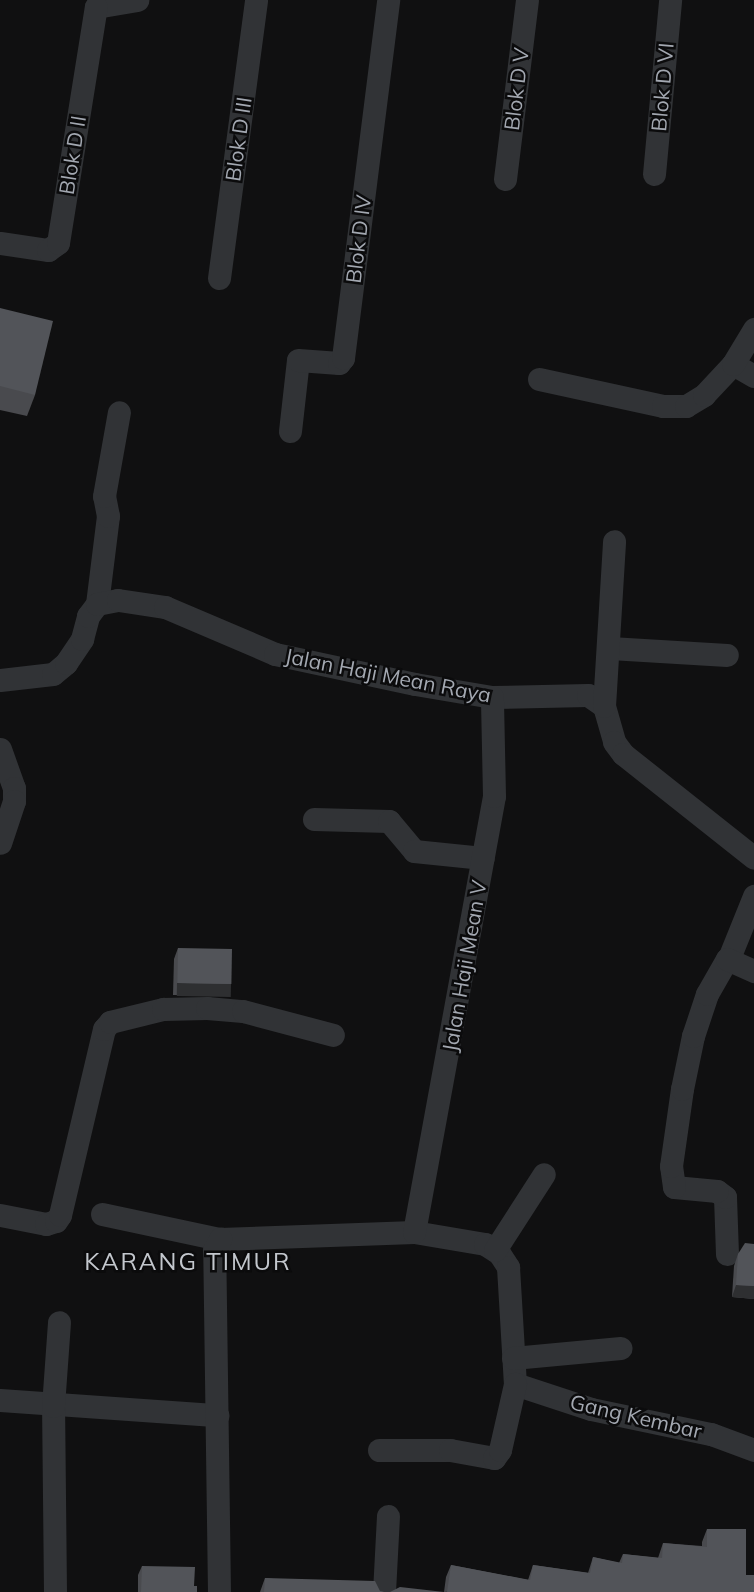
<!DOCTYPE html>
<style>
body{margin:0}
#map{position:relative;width:754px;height:1592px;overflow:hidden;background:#101011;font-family:Mulish,sans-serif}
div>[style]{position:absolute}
.minor>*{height:23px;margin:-11.5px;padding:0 11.5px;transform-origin:11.5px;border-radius:11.5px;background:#313336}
.wall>*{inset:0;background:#494a4e}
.shaded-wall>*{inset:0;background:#2e2f31;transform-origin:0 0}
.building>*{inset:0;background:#525459;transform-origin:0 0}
span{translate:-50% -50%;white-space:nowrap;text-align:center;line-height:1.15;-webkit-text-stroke:5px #0b0b0c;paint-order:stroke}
.street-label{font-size:21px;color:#a3a8b1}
.quarter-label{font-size:24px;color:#c3c7cd;letter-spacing:2px}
</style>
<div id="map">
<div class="minor">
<div style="left:96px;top:7px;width:42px;rotate:-9.7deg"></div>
<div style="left:654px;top:174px;width:175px;rotate:-84.7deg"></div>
<div style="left:505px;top:179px;width:180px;rotate:-83deg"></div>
<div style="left:0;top:243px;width:49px;rotate:8.3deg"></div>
<div style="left:48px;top:250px;width:12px;rotate:-35deg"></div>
<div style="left:58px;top:243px;width:239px;rotate:-80.9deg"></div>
<div style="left:219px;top:278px;width:280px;rotate:-82.4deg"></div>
<div style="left:733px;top:364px;width:24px;rotate:30deg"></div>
<div style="left:539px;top:379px;width:127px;rotate:12.3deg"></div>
<div style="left:663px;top:406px;width:23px"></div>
<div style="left:686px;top:406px;width:21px;rotate:-31deg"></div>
<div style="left:704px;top:395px;width:42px;rotate:-46.9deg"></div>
<div style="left:733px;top:364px;width:41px;rotate:-59deg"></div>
<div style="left:290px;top:431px;width:71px;rotate:-83.6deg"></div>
<div style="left:298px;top:360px;width:41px;rotate:4.2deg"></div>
<div style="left:339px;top:363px;width:6px;rotate:-51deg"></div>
<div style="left:343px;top:358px;width:361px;rotate:-82.8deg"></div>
<div style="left:97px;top:604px;width:89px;rotate:-82.9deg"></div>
<div style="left:108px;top:516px;width:20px;rotate:-101deg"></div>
<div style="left:104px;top:496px;width:85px;rotate:-79.9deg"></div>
<div style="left:610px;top:648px;width:117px;rotate:3.4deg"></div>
<div style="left:0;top:680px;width:53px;rotate:-6.5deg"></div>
<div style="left:53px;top:674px;width:17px;rotate:-40deg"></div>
<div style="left:66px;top:663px;width:29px;rotate:-56deg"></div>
<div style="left:82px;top:639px;width:24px;rotate:-75deg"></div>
<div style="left:88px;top:616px;width:15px;rotate:-53deg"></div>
<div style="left:97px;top:604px;width:21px;rotate:-11deg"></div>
<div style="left:118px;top:600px;width:48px;rotate:8.5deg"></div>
<div style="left:165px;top:607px;width:120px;rotate:23.1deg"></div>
<div style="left:275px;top:654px;width:143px;rotate:12.1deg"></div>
<div style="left:415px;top:684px;width:78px;rotate:9.6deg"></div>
<div style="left:492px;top:697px;width:96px;rotate:-1.2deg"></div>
<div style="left:588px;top:695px;width:19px;rotate:35deg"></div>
<div style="left:604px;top:706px;width:37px;rotate:74deg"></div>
<div style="left:614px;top:742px;width:15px;rotate:53deg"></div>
<div style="left:623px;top:754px;width:167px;rotate:38.4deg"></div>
<div style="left:604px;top:706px;width:165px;rotate:-86.5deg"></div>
<div style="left:0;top:749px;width:41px;rotate:70.3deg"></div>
<div style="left:14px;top:788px;width:13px;rotate:90deg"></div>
<div style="left:14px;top:801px;width:44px;rotate:108.4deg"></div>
<div style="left:314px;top:819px;width:75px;rotate:1.5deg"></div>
<div style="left:389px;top:821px;width:39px;rotate:50deg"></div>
<div style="left:414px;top:851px;width:69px;rotate:5.8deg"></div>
<div style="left:729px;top:958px;width:67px;rotate:-68deg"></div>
<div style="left:102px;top:1214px;width:121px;rotate:12deg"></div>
<div style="left:220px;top:1239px;width:194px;rotate:-2.1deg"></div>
<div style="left:414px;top:1232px;width:72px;rotate:9.6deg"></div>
<div style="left:485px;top:1244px;width:17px;rotate:33deg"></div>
<div style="left:499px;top:1253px;width:17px;rotate:57deg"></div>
<div style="left:508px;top:1267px;width:117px;rotate:86.6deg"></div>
<div style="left:515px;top:1384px;width:80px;rotate:18.2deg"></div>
<div style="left:591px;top:1409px;width:123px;rotate:11.8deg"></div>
<div style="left:711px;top:1434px;width:46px;rotate:20.4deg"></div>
<div style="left:0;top:1215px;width:47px;rotate:11.1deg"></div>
<div style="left:46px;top:1224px;width:10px;rotate:-17deg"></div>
<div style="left:56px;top:1221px;width:7px;rotate:-56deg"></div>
<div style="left:60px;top:1215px;width:191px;rotate:-76.7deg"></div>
<div style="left:104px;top:1029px;width:9px;rotate:-49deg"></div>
<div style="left:110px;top:1022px;width:55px;rotate:-13.8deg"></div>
<div style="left:163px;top:1009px;width:44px;rotate:-1.3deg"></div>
<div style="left:207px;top:1008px;width:36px;rotate:5deg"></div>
<div style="left:243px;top:1011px;width:93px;rotate:14.9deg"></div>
<div style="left:414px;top:1232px;width:443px;rotate:-79.6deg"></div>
<div style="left:494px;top:796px;width:99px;rotate:-91.2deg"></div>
<div style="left:495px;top:1250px;width:90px;rotate:-57.2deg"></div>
<div style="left:727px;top:1254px;width:57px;rotate:-92deg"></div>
<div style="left:725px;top:1197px;width:10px;rotate:-143deg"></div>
<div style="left:717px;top:1191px;width:43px;rotate:-174.7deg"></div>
<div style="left:674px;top:1187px;width:21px;rotate:-98deg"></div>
<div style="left:671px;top:1166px;width:78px;rotate:-81.9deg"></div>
<div style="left:682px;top:1089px;width:54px;rotate:-78.3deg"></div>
<div style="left:693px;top:1036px;width:44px;rotate:-71.6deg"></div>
<div style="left:707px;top:994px;width:40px;rotate:-60.3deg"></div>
<div style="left:727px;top:959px;width:30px;rotate:24deg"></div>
<div style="left:513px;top:1358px;width:108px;rotate:-5.3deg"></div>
<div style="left:0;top:1400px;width:218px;rotate:4deg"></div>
<div style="left:379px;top:1450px;width:71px"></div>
<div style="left:450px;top:1450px;width:45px;rotate:10.3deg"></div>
<div style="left:494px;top:1458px;width:10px;rotate:-53deg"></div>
<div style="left:500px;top:1450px;width:68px;rotate:-77.2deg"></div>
<div style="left:55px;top:1592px;width:186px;rotate:-90.6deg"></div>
<div style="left:53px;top:1406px;width:84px;rotate:-85.9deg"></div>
<div style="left:219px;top:1592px;width:342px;rotate:-90.8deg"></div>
<div style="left:214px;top:1250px;width:13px;rotate:-61deg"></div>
<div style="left:384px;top:1592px;width:76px;rotate:-87deg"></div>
</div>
<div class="wall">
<div style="clip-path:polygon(0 308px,35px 395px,27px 416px,0 410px)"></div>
<div style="clip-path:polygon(178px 948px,231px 984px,227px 996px,173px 995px,174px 959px)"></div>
<div style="clip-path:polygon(754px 1244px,754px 1299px,732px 1297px,734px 1266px,738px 1254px)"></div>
<div style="clip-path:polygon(707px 1529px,746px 1575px,444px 1592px,446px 1577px,451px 1565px,528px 1580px,533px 1565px,588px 1573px,593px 1557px,619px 1563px,623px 1554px,658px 1558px,663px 1543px,702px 1546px,702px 1542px)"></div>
<div style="clip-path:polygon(142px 1566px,194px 1586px,197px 1592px,138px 1592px,138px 1575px)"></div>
<div style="clip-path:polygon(265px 1578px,380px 1591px,384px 1592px,260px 1592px)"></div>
</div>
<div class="shaded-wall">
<div style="left:177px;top:983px;width:54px;height:13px;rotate:1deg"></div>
<div style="clip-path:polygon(736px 1285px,754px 1286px,754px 1299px,732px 1297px)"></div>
</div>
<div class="building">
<div style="clip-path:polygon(0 308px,53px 321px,35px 395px,0 386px)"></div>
<div style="left:178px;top:948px;width:54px;height:35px;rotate:1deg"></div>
<div style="clip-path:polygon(745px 1243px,754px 1244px,754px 1286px,736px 1285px,738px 1254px)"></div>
<div style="clip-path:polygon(707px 1529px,746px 1529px,746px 1575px,754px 1575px,754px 1592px,447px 1592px,451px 1565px,530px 1580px,533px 1565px,590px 1573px,593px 1557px,622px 1563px,623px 1554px,662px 1558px,663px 1543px,707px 1547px)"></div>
<div style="clip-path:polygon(142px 1566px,195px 1567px,194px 1586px,197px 1586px,197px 1592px,141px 1592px)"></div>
<div style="clip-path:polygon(265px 1578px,375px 1581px,380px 1591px,384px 1592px,264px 1592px)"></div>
<div style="clip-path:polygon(400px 1587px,444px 1592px,390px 1592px)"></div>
</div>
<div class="street-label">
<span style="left:662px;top:87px;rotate:-85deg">Blok D VI</span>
<span style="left:516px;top:89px;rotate:-83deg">Blok D V</span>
<span style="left:238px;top:139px;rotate:-82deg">Blok D III</span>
<span style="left:72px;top:155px;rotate:-81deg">Blok D II</span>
<span style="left:358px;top:239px;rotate:-83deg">Blok D IV</span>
<span style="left:388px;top:675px;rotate:11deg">Jalan Haji Mean Raya</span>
<span style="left:464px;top:966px;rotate:-80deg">Jalan Haji Mean V</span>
<span style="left:636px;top:1416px;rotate:13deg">Gang Kembar</span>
</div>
<div class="quarter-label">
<span style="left:188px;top:1262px">KARANG TIMUR</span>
</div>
</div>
